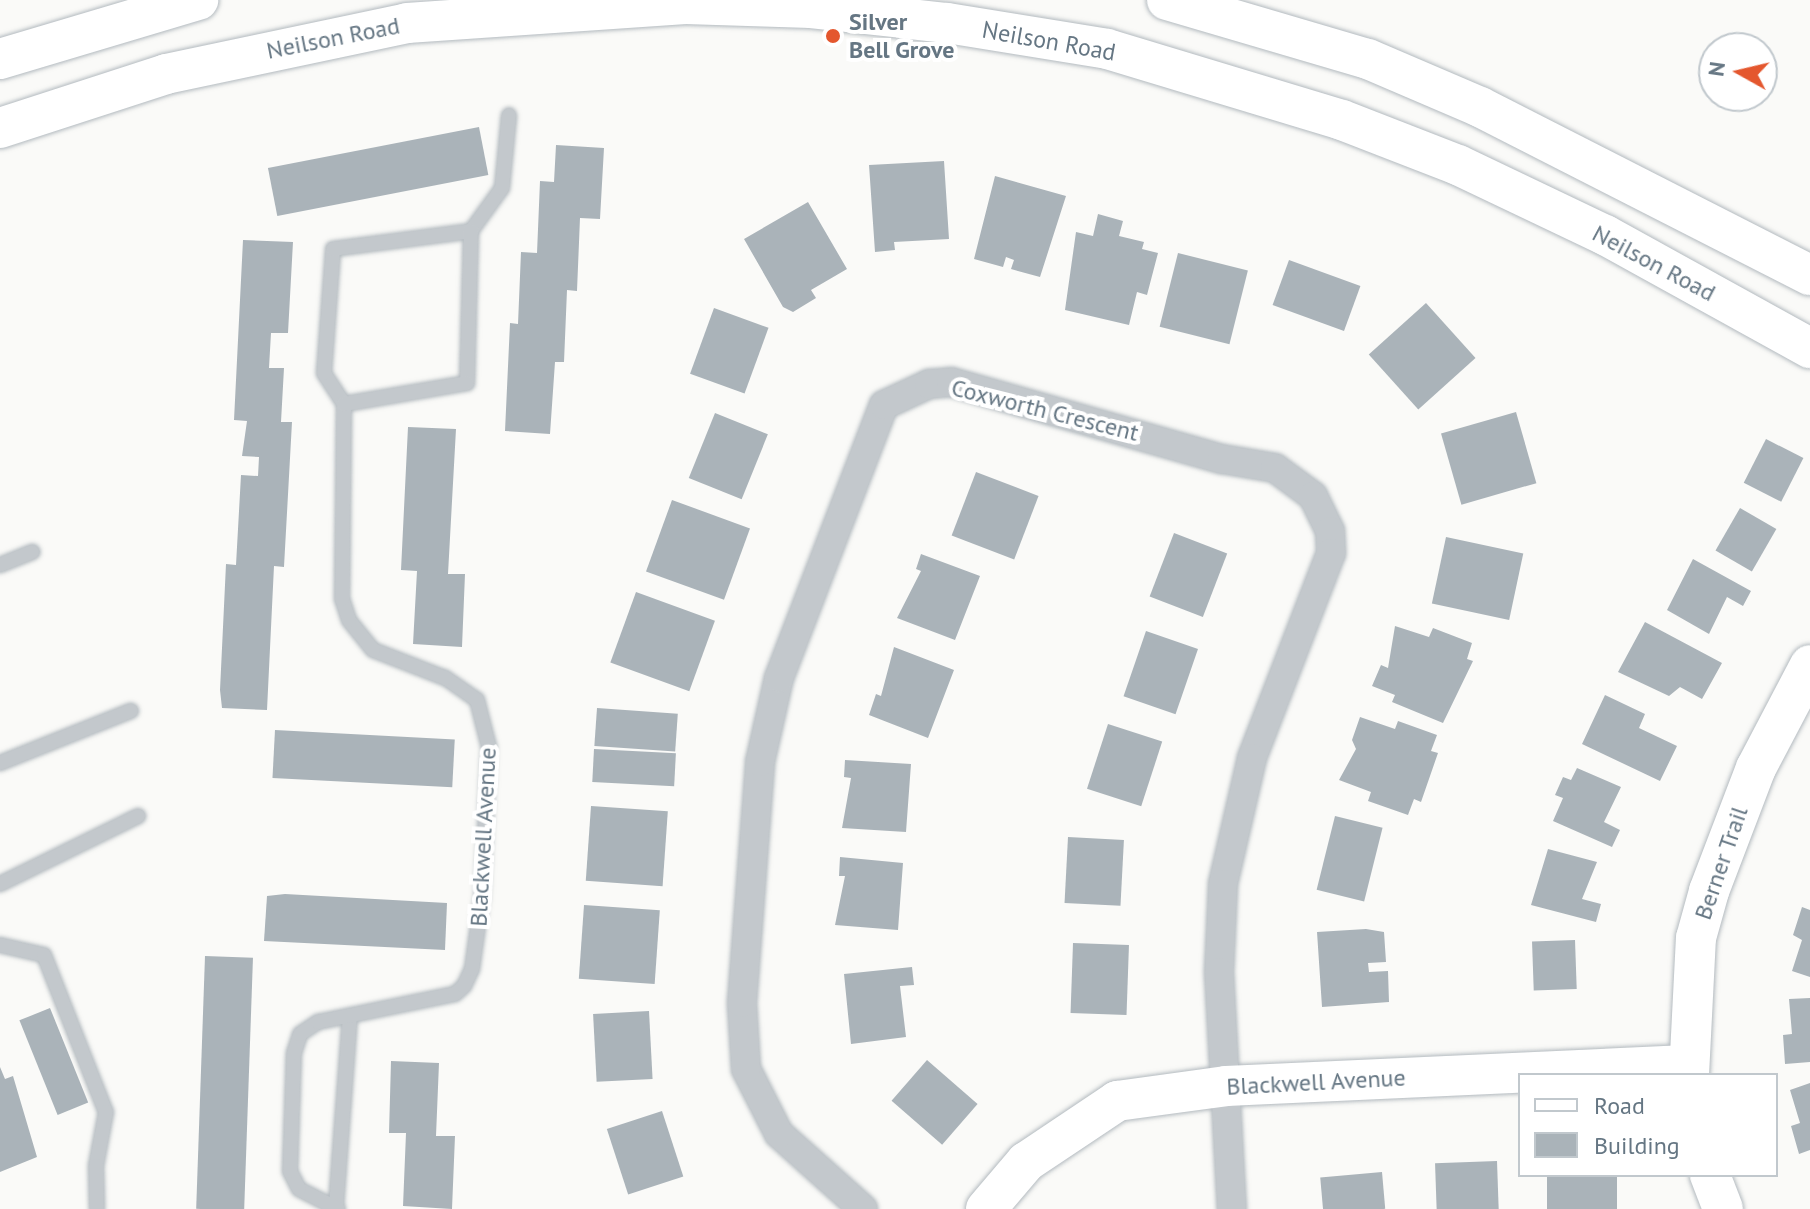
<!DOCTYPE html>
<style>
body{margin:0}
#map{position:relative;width:1810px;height:1209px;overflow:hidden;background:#fafaf8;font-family:"PT Sans",sans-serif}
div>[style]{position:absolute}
.building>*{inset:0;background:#aab3b9;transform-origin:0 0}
.roads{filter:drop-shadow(0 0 2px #b3babf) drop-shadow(0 0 2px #b3babf)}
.lane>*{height:14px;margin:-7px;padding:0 7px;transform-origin:7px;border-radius:7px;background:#c3c8cc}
.street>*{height:28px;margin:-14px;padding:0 14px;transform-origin:14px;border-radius:14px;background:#c3c8cc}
.secondary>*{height:40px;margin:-20px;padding:0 20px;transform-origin:20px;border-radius:20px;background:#fff}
.dots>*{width:22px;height:22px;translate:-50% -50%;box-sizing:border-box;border:4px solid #fff;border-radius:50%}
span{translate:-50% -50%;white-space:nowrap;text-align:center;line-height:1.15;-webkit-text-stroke:8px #fff;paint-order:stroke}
.poi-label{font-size:24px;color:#657683;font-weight:700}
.left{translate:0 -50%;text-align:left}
.street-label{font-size:24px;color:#657683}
.legend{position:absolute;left:1518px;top:1073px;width:260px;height:104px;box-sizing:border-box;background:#fff;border:2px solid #c1c8cd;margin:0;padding:10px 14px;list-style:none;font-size:24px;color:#657683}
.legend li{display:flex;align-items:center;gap:16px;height:40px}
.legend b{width:40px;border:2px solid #c1c8cd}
.north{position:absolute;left:1698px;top:32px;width:80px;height:80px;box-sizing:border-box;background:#fff;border:2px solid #c1c8cd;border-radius:50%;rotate:278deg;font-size:22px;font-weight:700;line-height:32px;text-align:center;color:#657683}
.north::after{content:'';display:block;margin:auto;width:28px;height:36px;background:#e4572e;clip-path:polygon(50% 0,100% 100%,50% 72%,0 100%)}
</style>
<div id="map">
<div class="building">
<div style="left:479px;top:127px;width:49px;height:215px;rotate:79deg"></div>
<div style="clip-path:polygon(556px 145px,604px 148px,600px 219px,580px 218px,577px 291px,567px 290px,564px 362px,555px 362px,550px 434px,505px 431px,510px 323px,518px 324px,521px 252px,537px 253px,540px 181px,554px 182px)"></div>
<div style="clip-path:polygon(944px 161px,949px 239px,894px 242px,895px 250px,875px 252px,869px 165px)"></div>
<div style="clip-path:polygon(995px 176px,1066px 196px,1040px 277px,1011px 269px,1014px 260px,1006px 257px,1003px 267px,974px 259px)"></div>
<div style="clip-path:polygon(808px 202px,847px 269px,811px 290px,816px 298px,793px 312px,783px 307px,744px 239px)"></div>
<div style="clip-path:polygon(1098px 214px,1123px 221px,1119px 236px,1144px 242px,1142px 249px,1158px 253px,1147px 295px,1137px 292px,1129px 325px,1065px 310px,1076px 232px,1093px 236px)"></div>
<div style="clip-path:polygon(243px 240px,293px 242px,288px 333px,271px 333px,269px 368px,284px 368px,281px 422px,292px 422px,284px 567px,274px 566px,267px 710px,222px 708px,220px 690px,226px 564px,236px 565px,241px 475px,258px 476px,259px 457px,242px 456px,247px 421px,234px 420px)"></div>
<div style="left:1178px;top:253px;width:72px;height:76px;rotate:14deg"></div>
<div style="left:1289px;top:260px;width:76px;height:48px;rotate:20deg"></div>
<div style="left:1426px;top:303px;width:74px;height:77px;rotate:48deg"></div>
<div style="left:714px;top:308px;width:58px;height:70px;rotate:20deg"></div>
<div style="left:1516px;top:412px;width:74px;height:78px;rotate:74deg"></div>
<div style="left:715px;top:413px;width:57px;height:70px;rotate:22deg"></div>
<div style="clip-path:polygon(408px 427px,456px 429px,448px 574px,465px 574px,462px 647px,413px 644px,417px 571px,401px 570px)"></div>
<div style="left:1766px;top:439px;width:42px;height:49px;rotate:27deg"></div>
<div style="left:976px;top:472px;width:67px;height:68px;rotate:21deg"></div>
<div style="left:672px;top:500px;width:83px;height:76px;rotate:20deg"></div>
<div style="left:1740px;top:508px;width:42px;height:49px;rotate:30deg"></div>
<div style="left:1174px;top:533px;width:57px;height:68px;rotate:21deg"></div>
<div style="left:1446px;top:537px;width:79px;height:68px;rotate:12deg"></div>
<div style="clip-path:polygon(921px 554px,980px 576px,955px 640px,897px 618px,921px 571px,916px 569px)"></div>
<div style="clip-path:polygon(1693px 559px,1751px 591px,1743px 606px,1727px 597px,1709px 634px,1667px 610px)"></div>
<div style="left:636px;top:592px;width:84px;height:75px;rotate:20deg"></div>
<div style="clip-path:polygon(1645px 622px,1722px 663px,1702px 699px,1680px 687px,1669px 696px,1618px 672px)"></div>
<div style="clip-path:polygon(1395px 626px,1429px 637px,1433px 628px,1472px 643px,1467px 659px,1473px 661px,1443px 723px,1392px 702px,1395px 695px,1372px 686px,1381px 665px,1388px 668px)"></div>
<div style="left:1146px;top:631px;width:55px;height:69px;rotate:19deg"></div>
<div style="clip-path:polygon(894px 647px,954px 670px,928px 738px,869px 715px,876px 694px,881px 696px)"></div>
<div style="clip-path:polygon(1605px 695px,1645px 714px,1639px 728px,1677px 746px,1660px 781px,1582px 744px)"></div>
<div style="left:597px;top:708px;width:81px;height:38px;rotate:4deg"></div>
<div style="clip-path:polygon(1360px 717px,1395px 729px,1398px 721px,1437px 735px,1431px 751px,1438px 753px,1421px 802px,1414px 799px,1408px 815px,1368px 801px,1371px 792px,1339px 780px,1356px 749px,1352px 740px)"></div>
<div style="left:1108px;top:724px;width:57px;height:68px;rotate:18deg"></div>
<div style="left:275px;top:730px;width:180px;height:48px;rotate:3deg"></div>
<div style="left:594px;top:749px;width:82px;height:33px;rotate:3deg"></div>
<div style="clip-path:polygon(845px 760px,911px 764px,906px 832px,842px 828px,851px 778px,844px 777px)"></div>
<div style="clip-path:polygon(1577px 768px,1621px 787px,1604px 822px,1620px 830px,1612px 847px,1553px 821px,1563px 798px,1555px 795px,1563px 777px,1571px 780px)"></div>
<div style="left:591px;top:806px;width:77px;height:75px;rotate:4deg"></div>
<div style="left:1335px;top:816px;width:49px;height:76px;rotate:14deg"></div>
<div style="left:1068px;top:837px;width:56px;height:66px;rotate:3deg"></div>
<div style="clip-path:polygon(1548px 849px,1597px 862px,1582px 899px,1601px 904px,1596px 922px,1531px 905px)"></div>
<div style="clip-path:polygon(840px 857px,903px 863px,898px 930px,835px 925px,845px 876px,839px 876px)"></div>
<div style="clip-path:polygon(285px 894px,447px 903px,445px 950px,264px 941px,267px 896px)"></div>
<div style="left:584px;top:905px;width:76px;height:74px;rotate:4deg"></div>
<div style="clip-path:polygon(1802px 907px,1810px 910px,1810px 977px,1792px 971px,1802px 940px,1793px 935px)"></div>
<div style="clip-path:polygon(1366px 929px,1384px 932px,1386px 962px,1368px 963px,1369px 972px,1388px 971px,1389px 1002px,1322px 1007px,1317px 932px)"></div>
<div style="left:1575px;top:940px;width:49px;height:43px;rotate:88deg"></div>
<div style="left:1073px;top:943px;width:56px;height:70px;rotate:2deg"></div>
<div style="left:205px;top:956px;width:48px;height:253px;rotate:2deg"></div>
<div style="clip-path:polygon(912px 967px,914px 985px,900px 986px,906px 1037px,851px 1044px,844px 974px)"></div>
<div style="clip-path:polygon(1810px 998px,1810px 1062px,1785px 1064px,1783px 1035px,1792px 1034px,1789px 999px)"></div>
<div style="left:50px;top:1008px;width:102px;height:33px;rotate:68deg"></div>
<div style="left:649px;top:1011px;width:68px;height:56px;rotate:87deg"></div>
<div style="left:927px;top:1060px;width:67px;height:54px;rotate:41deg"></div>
<div style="clip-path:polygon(391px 1061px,439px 1063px,436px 1136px,455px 1136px,452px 1209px,403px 1206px,406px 1133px,389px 1133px)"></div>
<div style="clip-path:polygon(0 1067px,5px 1079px,13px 1076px,37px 1157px,0 1172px)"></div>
<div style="clip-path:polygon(1810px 1083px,1810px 1150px,1799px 1154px,1791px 1126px,1800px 1123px,1790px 1090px)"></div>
<div style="left:662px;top:1111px;width:69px;height:58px;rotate:72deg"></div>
<div style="left:1497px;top:1161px;width:48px;height:62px;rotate:88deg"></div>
<div style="left:1382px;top:1172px;width:37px;height:62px;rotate:85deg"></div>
<div style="left:1547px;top:1175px;width:70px;height:34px"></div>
</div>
<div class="roads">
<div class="lane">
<div style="left:471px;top:231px;width:53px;rotate:-54.2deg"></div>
<div style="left:502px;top:188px;width:73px;rotate:-84.5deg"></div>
<div style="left:0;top:565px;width:35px;rotate:-22deg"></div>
<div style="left:0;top:763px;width:141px;rotate:-21.7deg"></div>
<div style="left:0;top:884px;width:154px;rotate:-26.2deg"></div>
<div style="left:0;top:945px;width:45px;rotate:12.8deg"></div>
<div style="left:44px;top:955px;width:169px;rotate:68.5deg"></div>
<div style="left:106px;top:1112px;width:55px;rotate:100.5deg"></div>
<div style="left:96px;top:1166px;width:43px;rotate:88.7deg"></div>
<div style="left:336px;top:1206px;width:191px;rotate:-85.8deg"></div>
<div style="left:338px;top:1209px;width:44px;rotate:-152.9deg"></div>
<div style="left:299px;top:1189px;width:20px;rotate:-117deg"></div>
<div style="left:290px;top:1171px;width:118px;rotate:-88.1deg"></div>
<div style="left:294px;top:1053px;width:20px;rotate:-72deg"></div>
<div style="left:300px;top:1034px;width:22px;rotate:-34deg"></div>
<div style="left:318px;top:1022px;width:140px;rotate:-11.6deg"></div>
<div style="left:455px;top:994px;width:12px;rotate:-42deg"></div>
<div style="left:464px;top:986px;width:19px;rotate:-65deg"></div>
<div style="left:472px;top:969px;width:73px;rotate:-82.1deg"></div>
<div style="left:482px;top:897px;width:150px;rotate:-87.3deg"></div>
<div style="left:489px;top:747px;width:49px;rotate:-104.3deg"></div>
<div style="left:477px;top:700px;width:39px;rotate:-145deg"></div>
<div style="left:445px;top:678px;width:77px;rotate:-158.7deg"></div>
<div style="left:373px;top:650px;width:38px;rotate:-129deg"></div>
<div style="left:349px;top:620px;width:22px;rotate:-108deg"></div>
<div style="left:342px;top:599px;width:195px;rotate:-89.4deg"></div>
<div style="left:344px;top:404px;width:37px;rotate:-123deg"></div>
<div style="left:324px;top:373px;width:124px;rotate:-85.8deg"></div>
<div style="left:333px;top:249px;width:139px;rotate:-7.4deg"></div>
<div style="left:471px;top:231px;width:152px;rotate:91.5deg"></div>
<div style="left:467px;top:383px;width:125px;rotate:170.3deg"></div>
</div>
<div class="street">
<div style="left:863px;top:1209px;width:113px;rotate:-138.2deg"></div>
<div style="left:779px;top:1134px;width:73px;rotate:-116.9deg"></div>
<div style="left:746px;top:1069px;width:66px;rotate:-93.5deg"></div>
<div style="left:742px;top:1003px;width:242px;rotate:-85.7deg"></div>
<div style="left:760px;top:762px;width:86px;rotate:-77.3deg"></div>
<div style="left:779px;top:678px;width:292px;rotate:-69deg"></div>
<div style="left:884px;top:405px;width:50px;rotate:-25deg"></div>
<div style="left:929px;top:384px;width:22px;rotate:-5deg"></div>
<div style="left:951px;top:382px;width:282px;rotate:15.9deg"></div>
<div style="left:1222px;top:459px;width:54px;rotate:9.6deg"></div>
<div style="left:1275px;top:468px;width:47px;rotate:36.4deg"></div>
<div style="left:1313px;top:496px;width:39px;rotate:64deg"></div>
<div style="left:1330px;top:531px;width:22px;rotate:87deg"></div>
<div style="left:1331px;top:553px;width:220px;rotate:111.1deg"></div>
<div style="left:1252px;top:758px;width:129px;rotate:103deg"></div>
<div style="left:1223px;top:884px;width:88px;rotate:92.6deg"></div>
<div style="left:1219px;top:972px;width:237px;rotate:86.9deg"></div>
</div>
<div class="secondary">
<div style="left:1167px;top:0;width:209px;rotate:16.4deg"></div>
<div style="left:1368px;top:59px;width:122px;rotate:23.2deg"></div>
<div style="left:1480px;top:107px;width:370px;rotate:27deg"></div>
<div style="left:0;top:59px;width:207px;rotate:-16.6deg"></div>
<div style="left:0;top:128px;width:175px;rotate:-18deg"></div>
<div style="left:166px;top:74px;width:246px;rotate:-11.9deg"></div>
<div style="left:407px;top:23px;width:279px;rotate:-3.9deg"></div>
<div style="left:685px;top:4px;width:126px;rotate:1.8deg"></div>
<div style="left:811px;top:8px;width:137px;rotate:6.3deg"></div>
<div style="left:947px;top:23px;width:162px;rotate:9.2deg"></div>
<div style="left:1107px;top:49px;width:245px;rotate:16.8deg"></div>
<div style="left:1342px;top:120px;width:124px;rotate:21.2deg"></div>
<div style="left:1458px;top:165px;width:163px;rotate:25.5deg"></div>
<div style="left:1605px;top:235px;width:234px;rotate:28.9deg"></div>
<div style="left:1689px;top:1075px;width:137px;rotate:-87.1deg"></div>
<div style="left:1696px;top:938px;width:49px;rotate:-74.5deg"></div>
<div style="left:1709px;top:891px;width:132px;rotate:-69.1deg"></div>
<div style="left:1756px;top:768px;width:116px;rotate:-62.3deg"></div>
<div style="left:1710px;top:1175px;width:36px;rotate:69deg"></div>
<div style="left:986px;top:1209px;width:62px;rotate:-49.6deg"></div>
<div style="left:1026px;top:1162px;width:110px;rotate:-33.8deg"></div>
<div style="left:1117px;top:1101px;width:110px;rotate:-7.8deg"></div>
<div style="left:1226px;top:1086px;width:461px;rotate:-2.6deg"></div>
</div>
</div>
<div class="dots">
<div style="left:833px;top:36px;background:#e4572e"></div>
</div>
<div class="poi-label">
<span class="left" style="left:849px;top:36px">Silver<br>Bell Grove</span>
</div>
<div class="street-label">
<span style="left:333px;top:38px;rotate:-11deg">Neilson Road</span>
<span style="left:1049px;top:41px;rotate:10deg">Neilson Road</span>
<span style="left:1654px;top:263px;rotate:28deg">Neilson Road</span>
<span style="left:1045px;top:410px;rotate:14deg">Coxworth Crescent</span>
<span style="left:483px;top:837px;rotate:-87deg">Blackwell Avenue</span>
<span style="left:1721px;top:863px;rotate:-71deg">Berner Trail</span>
<span style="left:1316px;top:1082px;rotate:-3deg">Blackwell Avenue</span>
</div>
<ul class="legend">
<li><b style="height:10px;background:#fff"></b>Road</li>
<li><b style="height:22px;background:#aab3b9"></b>Building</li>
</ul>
<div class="north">N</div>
</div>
